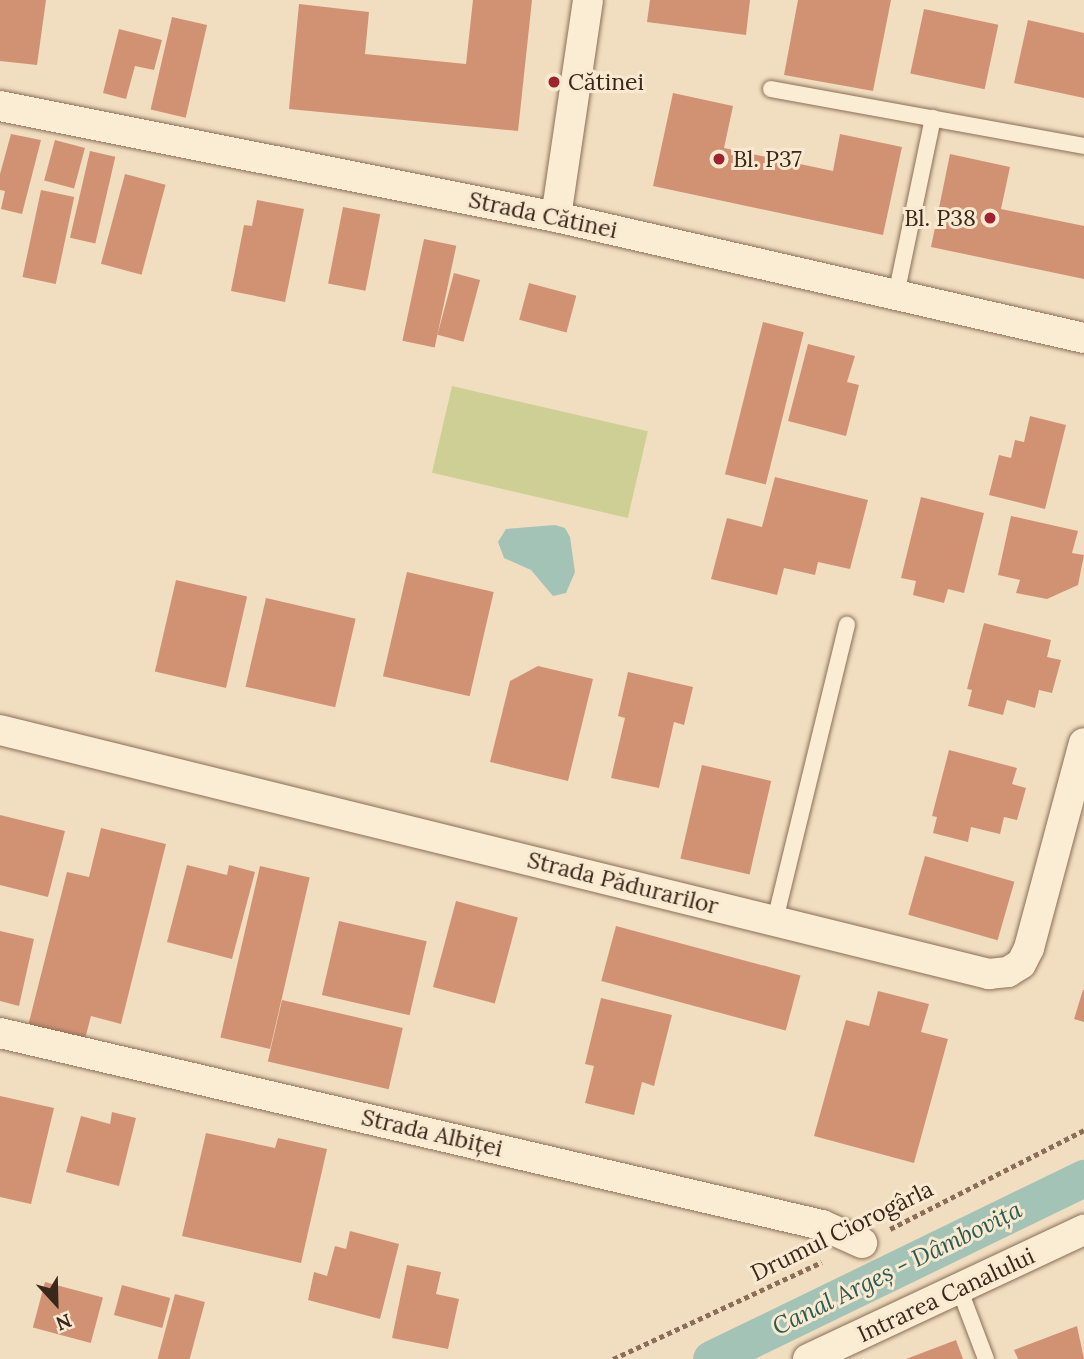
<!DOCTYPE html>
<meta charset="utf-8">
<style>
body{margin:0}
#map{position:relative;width:1084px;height:1359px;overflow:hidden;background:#f1dec0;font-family:Lora,serif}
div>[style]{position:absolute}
.green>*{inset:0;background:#cecf94;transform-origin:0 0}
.water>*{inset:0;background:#a3c3b7}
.canal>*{height:37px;margin:-18.5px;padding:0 18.5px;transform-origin:18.5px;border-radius:18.5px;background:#a3c3b7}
.building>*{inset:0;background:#d19274;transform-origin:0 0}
.path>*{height:4.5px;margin-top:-2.25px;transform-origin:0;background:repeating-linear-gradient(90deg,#8b6e57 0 5px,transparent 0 8.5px)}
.roads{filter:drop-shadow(0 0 2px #8b6e57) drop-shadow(0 0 2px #8b6e57)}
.service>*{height:16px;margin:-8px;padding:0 8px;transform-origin:8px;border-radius:8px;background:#fbecd4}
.minor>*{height:30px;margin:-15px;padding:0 15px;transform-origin:15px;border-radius:15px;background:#fbecd4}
.dots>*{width:19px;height:19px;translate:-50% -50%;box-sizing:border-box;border:4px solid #f8e9d0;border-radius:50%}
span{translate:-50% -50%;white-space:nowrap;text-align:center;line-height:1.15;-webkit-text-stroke:6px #f8e9d0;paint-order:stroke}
.poi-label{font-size:23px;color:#3a281c}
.left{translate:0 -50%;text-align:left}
.right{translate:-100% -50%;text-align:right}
.street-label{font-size:23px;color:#3a281c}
.water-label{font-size:24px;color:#2b5b53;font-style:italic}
.north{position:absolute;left:21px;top:1268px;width:70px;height:70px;-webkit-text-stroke:5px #f8e9d0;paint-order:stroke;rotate:158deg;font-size:19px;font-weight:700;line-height:28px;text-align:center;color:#3a281c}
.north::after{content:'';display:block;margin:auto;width:24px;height:32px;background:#3a281c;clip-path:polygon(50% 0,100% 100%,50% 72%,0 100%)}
</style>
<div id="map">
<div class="green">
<div style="left:452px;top:386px;width:201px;height:89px;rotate:13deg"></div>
</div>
<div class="water">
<div style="clip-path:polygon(555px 525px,565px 528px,570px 537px,575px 572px,566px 593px,553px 596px,531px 570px,504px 558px,498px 542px,506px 529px)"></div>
</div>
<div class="canal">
<div style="left:711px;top:1359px;width:415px;rotate:-25.9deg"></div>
</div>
<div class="building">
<div style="clip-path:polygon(0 0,46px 0,37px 65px,0 61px)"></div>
<div style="clip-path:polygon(473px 0,532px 0,518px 131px,289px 109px,299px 4px,369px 12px,365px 54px,466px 64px)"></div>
<div style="clip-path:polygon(650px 0,750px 0,746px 35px,647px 22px)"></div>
<div style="clip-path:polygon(798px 0,891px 0,873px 91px,784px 75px)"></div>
<div style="left:924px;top:9px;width:76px;height:66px;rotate:12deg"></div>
<div style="left:172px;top:17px;width:36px;height:95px;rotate:13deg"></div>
<div style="clip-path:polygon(1028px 20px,1084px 33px,1084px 98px,1014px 83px)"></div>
<div style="clip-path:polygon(119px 29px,162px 40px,154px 70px,135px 66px,126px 99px,103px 93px)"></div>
<div style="clip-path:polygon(673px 93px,733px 106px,724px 148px,833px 171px,840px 134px,902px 147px,883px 235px,653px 186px)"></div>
<div style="clip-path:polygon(11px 134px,41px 140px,22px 214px,1px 209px,5px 191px,0 190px,0 174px)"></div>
<div style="left:55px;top:140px;width:31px;height:42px;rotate:15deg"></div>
<div style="left:90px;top:151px;width:26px;height:89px;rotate:13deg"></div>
<div style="clip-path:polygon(950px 154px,1010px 167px,1001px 209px,1084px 226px,1084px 279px,931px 247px)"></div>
<div style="left:125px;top:174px;width:42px;height:93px;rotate:15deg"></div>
<div style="left:41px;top:190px;width:34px;height:89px;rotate:12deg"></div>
<div style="clip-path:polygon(257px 200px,304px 209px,285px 302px,231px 291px,244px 225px,252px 226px)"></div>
<div style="left:343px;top:207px;width:38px;height:78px;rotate:11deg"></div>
<div style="left:424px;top:239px;width:33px;height:104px;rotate:12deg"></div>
<div style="left:454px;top:273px;width:27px;height:64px;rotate:15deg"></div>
<div style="left:529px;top:283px;width:49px;height:38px;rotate:15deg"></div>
<div style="left:763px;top:322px;width:42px;height:157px;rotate:14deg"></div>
<div style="clip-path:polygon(808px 344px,855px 356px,847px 382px,859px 385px,846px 436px,788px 421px)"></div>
<div style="clip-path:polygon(1030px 416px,1066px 425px,1045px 509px,989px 495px,999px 455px,1011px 458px,1015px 440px,1024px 442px)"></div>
<div style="clip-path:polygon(775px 477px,868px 500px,850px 569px,818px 562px,815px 575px,784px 568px,777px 595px,711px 579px,727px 518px,762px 527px)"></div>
<div style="clip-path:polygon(921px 497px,984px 513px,964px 593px,948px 589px,944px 603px,913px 595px,916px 581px,901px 578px)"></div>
<div style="clip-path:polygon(1011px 516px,1078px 531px,1072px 553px,1084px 555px,1078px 585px,1047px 599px,1016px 593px,1020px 580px,998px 575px)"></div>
<div style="left:407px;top:572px;width:89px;height:107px;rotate:13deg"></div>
<div style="left:176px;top:580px;width:73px;height:94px;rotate:13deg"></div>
<div style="left:266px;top:598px;width:92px;height:91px;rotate:13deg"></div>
<div style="clip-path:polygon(984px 623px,1051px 640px,1047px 657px,1061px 660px,1052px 693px,1039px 690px,1035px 708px,1007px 700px,1003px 715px,968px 706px,972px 690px,967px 689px)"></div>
<div style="clip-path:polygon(538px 666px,593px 679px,568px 781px,490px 762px,510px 681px)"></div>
<div style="clip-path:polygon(628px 672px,693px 687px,684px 725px,674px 722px,659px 788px,611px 778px,625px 718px,618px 716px)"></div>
<div style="clip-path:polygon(949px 750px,1017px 768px,1012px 784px,1026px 788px,1017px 820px,1004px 817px,1000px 834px,971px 827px,968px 842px,933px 833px,937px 817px,932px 816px)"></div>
<div style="left:702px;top:765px;width:71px;height:96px;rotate:13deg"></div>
<div style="clip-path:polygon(0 815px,65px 831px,48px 897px,0 885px)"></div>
<div style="clip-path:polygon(101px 828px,166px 844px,121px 1024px,91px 1016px,85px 1039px,28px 1026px,67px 872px,89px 877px)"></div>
<div style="left:925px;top:856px;width:93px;height:61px;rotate:16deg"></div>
<div style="clip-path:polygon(187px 865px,227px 875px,229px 865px,255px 872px,232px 959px,167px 942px)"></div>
<div style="left:260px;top:866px;width:51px;height:176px;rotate:13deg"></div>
<div style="left:456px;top:901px;width:64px;height:89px;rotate:15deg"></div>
<div style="left:339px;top:921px;width:90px;height:76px;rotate:13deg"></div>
<div style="left:616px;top:926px;width:191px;height:57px;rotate:15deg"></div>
<div style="clip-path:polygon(0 931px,34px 939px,19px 1006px,0 1001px)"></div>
<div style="clip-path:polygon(1083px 990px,1084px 990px,1084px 1022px,1074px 1019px)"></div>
<div style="clip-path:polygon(878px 991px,929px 1004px,921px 1032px,948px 1039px,914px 1163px,814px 1136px,846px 1020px,869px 1026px)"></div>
<div style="clip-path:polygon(601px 998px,672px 1015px,654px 1086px,642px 1082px,634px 1115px,585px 1103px,594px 1066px,585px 1064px)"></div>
<div style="left:282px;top:1000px;width:124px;height:63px;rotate:13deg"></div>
<div style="clip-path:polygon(0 1096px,54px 1108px,31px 1204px,0 1197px)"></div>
<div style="clip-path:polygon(112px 1112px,136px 1118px,119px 1186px,66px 1172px,81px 1116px,110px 1124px)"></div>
<div style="clip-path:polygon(206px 1133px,275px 1148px,278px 1138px,327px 1149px,301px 1263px,182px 1236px)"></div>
<div style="clip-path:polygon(350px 1231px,399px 1244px,380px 1319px,308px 1300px,314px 1272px,327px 1276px,335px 1246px,346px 1249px)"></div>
<div style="clip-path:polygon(407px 1265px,441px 1272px,436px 1294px,459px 1299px,448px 1349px,392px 1338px)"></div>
<div style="left:45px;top:1282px;width:60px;height:47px;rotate:15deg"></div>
<div style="left:122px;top:1285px;width:50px;height:31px;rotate:15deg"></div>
<div style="left:175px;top:1294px;width:31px;height:67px;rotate:15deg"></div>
<div style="clip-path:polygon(1077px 1326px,1084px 1359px,1018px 1359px,1014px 1350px)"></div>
<div style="clip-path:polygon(956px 1340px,963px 1359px,906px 1359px)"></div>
</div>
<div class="path">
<div style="left:890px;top:1229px;width:218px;rotate:-27deg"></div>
<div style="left:613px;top:1359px;width:230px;rotate:-24.9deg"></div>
</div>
<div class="roads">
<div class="service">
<div style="left:771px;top:89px;width:318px;rotate:10.3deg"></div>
<div style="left:896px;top:295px;width:181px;rotate:-78.2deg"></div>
<div style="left:775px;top:920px;width:304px;rotate:-76.3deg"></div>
<div style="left:959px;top:1288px;width:76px;rotate:69.2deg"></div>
</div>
<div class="minor">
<div style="left:0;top:106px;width:567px;rotate:11.29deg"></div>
<div style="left:556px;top:217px;width:542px;rotate:12.91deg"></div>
<div style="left:556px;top:217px;width:219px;rotate:-81.6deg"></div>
<div style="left:0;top:730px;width:1019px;rotate:13.86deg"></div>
<div style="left:989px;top:974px;width:19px;rotate:-6deg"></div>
<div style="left:1008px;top:972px;width:15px;rotate:-32deg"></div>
<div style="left:1021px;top:964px;width:18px;rotate:-63deg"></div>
<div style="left:1029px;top:948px;width:212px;rotate:-75deg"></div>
<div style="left:0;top:1033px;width:844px;rotate:13.15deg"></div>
<div style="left:822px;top:1225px;width:44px;rotate:24.2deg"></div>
<div style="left:808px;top:1359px;width:305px;rotate:-25.1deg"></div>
</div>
</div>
<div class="dots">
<div style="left:554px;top:82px;background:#9e232f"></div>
<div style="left:719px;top:159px;background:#9e232f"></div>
<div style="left:990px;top:218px;background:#9e232f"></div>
</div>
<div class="poi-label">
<span class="left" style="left:568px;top:82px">Cătinei</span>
<span class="left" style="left:733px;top:159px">Bl. P37</span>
<span class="right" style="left:976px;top:218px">Bl. P38</span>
</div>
<div class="street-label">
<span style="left:543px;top:215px;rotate:12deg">Strada Cătinei</span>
<span style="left:623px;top:883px;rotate:14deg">Strada Pădurarilor</span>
<span style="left:432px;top:1133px;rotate:13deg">Strada Albiței</span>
<span style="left:842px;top:1231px;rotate:-26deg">Drumul Ciorogârla</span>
<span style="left:946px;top:1295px;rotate:-25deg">Intrarea Canalului</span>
</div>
<div class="water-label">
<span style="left:897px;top:1268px;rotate:-26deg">Canal Argeș - Dâmbovița</span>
</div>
<div class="north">N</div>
</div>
